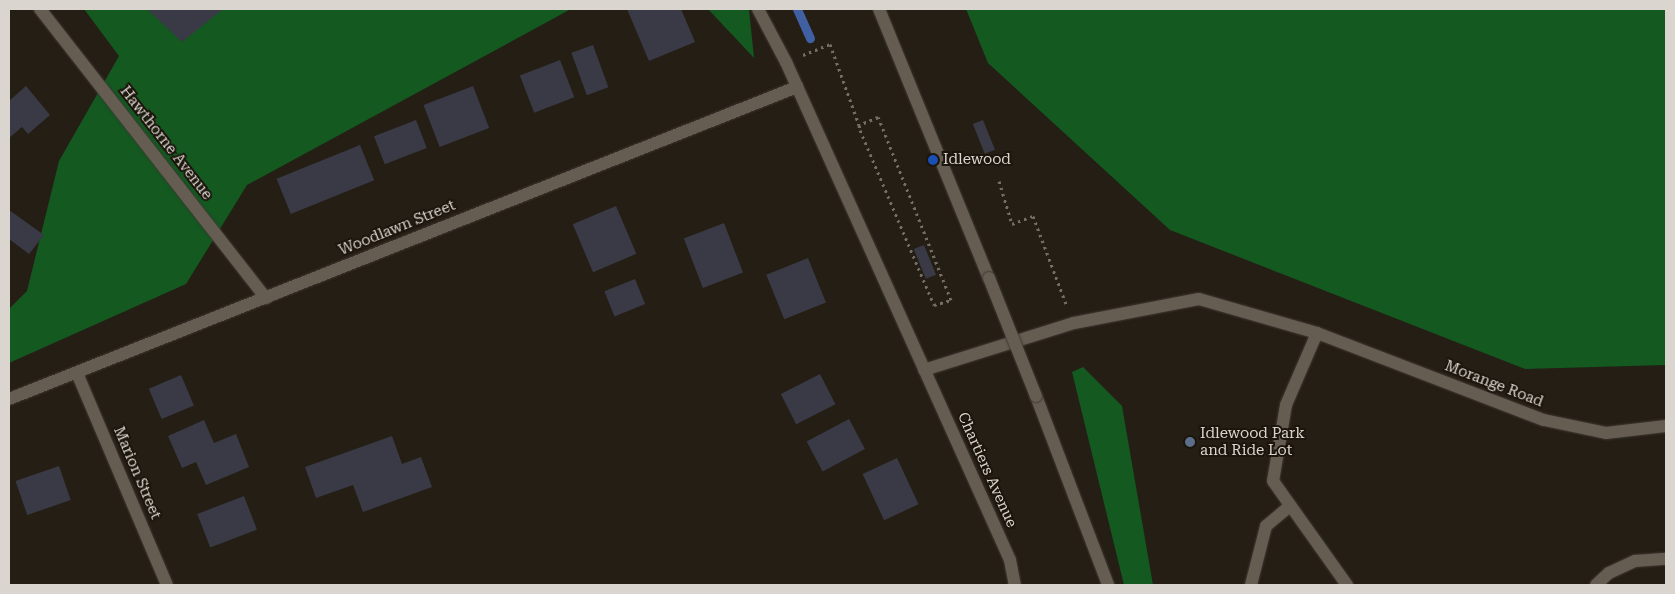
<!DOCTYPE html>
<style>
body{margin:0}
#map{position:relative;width:1675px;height:594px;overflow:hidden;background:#251e15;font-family:"Roboto Serif",serif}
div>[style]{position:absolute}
.forest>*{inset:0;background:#135920}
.stream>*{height:9px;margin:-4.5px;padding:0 4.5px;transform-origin:4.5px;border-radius:4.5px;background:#4060a3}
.building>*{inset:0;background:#393a45;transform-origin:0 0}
.path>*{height:3px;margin-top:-1.5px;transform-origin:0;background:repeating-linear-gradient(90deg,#746e67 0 2.5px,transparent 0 6.5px)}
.roads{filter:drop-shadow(0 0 1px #3f3933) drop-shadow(0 0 1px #3f3933)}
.minor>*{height:12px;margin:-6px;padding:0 6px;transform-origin:6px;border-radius:6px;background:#655d52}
.bridges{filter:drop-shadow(0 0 1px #3f3933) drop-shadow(0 0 1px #3f3933)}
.minor-bridge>*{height:12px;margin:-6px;padding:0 6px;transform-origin:6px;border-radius:6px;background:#655d52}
.dots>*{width:14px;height:14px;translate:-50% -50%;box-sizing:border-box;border:2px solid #1c150c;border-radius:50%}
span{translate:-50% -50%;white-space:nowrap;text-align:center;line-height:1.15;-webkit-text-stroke:4px #1c150c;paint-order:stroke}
.street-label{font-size:15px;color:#dad5cf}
.poi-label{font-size:15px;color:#dad5cf}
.left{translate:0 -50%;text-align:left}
.frame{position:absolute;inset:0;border:10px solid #dad5cf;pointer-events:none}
</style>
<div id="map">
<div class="forest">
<div style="clip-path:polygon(84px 9px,571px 9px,247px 185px,186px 284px,9px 363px,9px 309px,27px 291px,59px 161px,119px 56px)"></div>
<div style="clip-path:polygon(708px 9px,749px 9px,754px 58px)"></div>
<div style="clip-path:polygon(966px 9px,1666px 9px,1666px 365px,1525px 369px,1170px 230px,988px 63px)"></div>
<div style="clip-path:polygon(1083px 367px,1122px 406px,1153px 585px,1124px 585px,1072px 372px)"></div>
</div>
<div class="stream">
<div style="left:797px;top:9px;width:32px;rotate:66deg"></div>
</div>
<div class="building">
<div style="clip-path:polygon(147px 9px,223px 9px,182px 42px)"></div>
<div style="clip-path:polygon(627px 9px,681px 9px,695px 42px,649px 61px)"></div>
<div style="left:593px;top:45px;width:45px;height:23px;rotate:70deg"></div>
<div style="left:560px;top:60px;width:40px;height:43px;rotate:69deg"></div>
<div style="clip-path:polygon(26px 86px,50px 115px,28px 134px,22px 127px,9px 138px,9px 101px)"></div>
<div style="left:473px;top:86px;width:45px;height:53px;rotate:69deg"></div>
<div style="left:416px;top:120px;width:30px;height:45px;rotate:69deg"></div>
<div style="left:983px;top:120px;width:32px;height:11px;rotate:68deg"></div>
<div style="left:360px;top:145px;width:38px;height:90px;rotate:68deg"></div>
<div style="left:616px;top:206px;width:52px;height:47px;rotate:67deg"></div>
<div style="clip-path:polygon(9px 210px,44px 235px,29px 254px,9px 239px)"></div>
<div style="left:724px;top:223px;width:53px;height:43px;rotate:69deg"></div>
<div style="left:924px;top:245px;width:32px;height:11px;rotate:68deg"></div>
<div style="left:808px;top:258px;width:48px;height:45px;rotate:68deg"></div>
<div style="left:635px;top:279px;width:27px;height:33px;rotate:68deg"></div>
<div style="left:820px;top:374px;width:34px;height:44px;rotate:63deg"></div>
<div style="left:181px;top:375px;width:33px;height:35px;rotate:67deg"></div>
<div style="left:849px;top:419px;width:34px;height:48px;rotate:62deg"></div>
<div style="clip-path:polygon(204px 420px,214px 443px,236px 434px,249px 467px,206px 485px,196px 462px,182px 468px,168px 436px)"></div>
<div style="clip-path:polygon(392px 436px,402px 464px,421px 457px,432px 487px,363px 512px,353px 485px,316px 498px,305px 467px)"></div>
<div style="left:897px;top:458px;width:51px;height:38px;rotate:65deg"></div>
<div style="left:59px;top:466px;width:36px;height:46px;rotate:71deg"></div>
<div style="left:244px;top:496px;width:36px;height:50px;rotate:69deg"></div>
</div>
<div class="path">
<div style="left:803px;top:55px;width:29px;rotate:-22deg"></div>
<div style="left:830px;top:44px;width:86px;rotate:70.3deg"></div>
<div style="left:859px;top:125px;width:5px;rotate:79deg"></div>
<div style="left:860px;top:130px;width:190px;rotate:67.1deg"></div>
<div style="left:934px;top:305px;width:18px;rotate:-16deg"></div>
<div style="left:951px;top:300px;width:197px;rotate:-111.7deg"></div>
<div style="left:878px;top:117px;width:21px;rotate:157deg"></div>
<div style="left:999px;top:181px;width:45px;rotate:73.2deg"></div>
<div style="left:1012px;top:224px;width:22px;rotate:-21deg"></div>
<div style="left:1033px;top:216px;width:94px;rotate:69.4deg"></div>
</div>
<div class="roads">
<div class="minor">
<div style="left:40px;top:9px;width:367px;rotate:52deg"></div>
<div style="left:758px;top:9px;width:60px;rotate:62.2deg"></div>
<div style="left:786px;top:62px;width:546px;rotate:65.78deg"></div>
<div style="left:1010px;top:560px;width:25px;rotate:79deg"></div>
<div style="left:879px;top:9px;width:291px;rotate:67.8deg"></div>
<div style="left:1317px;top:333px;width:78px;rotate:113.3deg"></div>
<div style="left:1286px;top:405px;width:77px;rotate:99.7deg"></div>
<div style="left:1273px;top:481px;width:128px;rotate:54.6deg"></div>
<div style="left:924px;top:370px;width:157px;rotate:-17.4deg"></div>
<div style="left:1074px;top:323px;width:127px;rotate:-10.9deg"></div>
<div style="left:1199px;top:299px;width:123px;rotate:16.1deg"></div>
<div style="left:1317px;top:333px;width:243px;rotate:21deg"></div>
<div style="left:1544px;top:420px;width:63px;rotate:11.8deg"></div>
<div style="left:1606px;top:433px;width:60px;rotate:-6.7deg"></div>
<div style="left:77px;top:373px;width:230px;rotate:67deg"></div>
<div style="left:1036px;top:396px;width:202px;rotate:69.1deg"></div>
<div style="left:9px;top:399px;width:848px;rotate:-21.6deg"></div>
<div style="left:1251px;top:585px;width:61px;rotate:-75.7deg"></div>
<div style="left:1266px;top:526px;width:31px;rotate:-40deg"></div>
<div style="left:1596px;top:585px;width:18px;rotate:-43deg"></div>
<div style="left:1609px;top:573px;width:29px;rotate:-25deg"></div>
<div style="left:1635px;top:561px;width:31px;rotate:-4deg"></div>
</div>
</div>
<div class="bridges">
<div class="minor-bridge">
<div style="left:989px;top:278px;width:127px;rotate:68.3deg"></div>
</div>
</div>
<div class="dots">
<div style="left:933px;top:160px;background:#1a4fb4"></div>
<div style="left:1190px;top:442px;background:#5c6f8a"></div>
</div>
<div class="street-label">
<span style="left:166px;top:143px;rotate:52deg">Hawthorne Avenue</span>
<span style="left:397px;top:228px;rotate:-22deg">Woodlawn Street</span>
<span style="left:1494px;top:384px;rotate:21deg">Morange Road</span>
<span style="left:987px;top:470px;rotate:66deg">Chartiers Avenue</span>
<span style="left:137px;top:473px;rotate:67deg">Marion Street</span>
</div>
<div class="poi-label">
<span class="left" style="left:943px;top:160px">Idlewood</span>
<span class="left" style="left:1200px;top:442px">Idlewood Park<br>and Ride Lot</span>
</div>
<div class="frame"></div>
</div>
